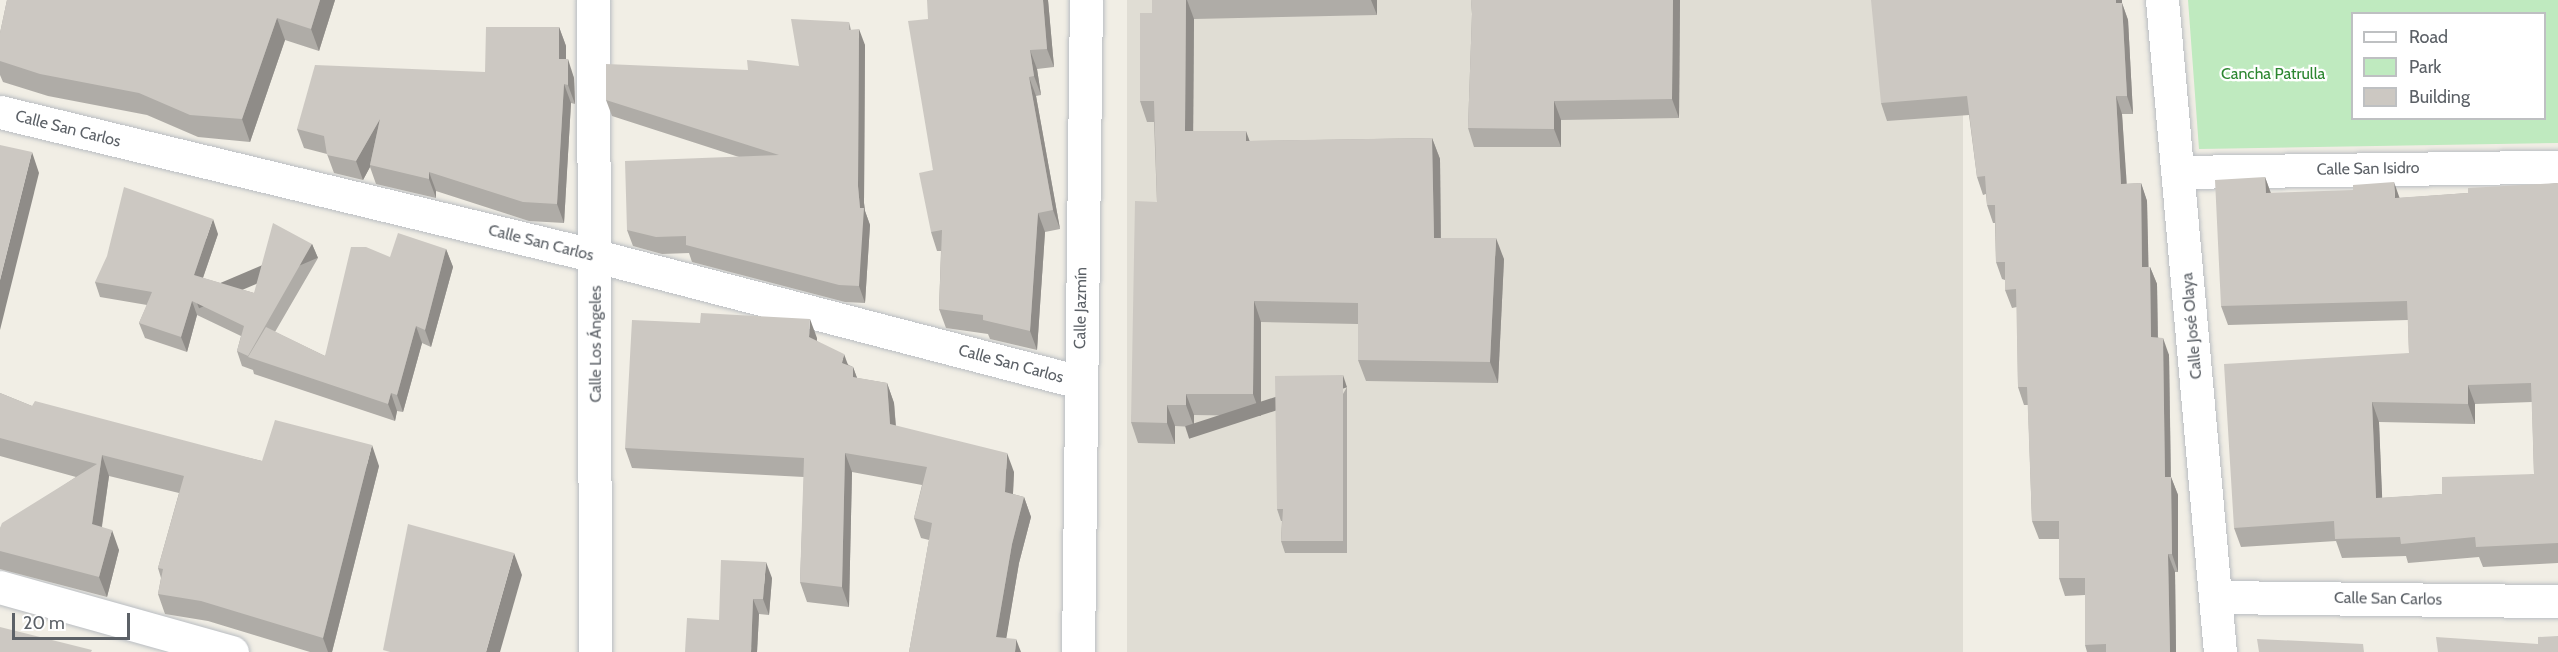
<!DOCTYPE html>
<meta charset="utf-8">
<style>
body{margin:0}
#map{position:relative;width:2558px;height:652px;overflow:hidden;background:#f1eee5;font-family:Cabin,sans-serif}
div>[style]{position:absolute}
.education>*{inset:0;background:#e0ddd4;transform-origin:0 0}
.green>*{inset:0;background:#bfeabf}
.roads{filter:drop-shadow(0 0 2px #b9bdc2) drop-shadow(0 0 2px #b9bdc2)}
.minor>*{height:33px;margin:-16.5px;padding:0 16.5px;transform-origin:16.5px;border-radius:16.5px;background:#fff}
.wall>*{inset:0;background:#afaca7}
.shaded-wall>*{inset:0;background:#8f8c88;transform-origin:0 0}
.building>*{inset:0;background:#ccc8c2}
span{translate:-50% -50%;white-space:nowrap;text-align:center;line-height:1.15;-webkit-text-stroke:4.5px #fff;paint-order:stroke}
.park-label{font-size:16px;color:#2c8630}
.street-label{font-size:16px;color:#5c6167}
.legend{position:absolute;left:2351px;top:12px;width:195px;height:108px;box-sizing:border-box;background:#fff;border:2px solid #bec0c2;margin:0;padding:8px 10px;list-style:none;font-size:18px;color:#5c6167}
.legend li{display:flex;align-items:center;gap:12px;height:30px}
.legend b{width:30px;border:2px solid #bec0c2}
.scale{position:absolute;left:12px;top:613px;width:118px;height:27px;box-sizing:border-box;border:3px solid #5c6167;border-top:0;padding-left:8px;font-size:18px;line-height:21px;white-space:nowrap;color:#5c6167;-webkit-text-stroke:4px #fff;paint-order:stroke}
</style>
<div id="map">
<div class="education">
<div style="left:1127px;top:0;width:836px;height:652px"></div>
</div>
<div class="green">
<div style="clip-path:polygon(evenodd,2188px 0,2558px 0,2558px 143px,2199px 149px,2188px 0,2352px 14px,2544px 14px,2544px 118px,2352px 118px,2352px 14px)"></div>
</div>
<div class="roads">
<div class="minor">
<div style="left:593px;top:0;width:652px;rotate:89.82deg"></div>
<div style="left:2162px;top:0;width:655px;rotate:84.92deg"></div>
<div style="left:0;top:112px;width:613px;rotate:13.58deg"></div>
<div style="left:596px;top:256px;width:499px;rotate:14.6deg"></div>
<div style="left:2178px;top:172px;width:380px;rotate:-0.8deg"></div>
<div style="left:0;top:587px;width:241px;rotate:15.7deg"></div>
<div style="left:2217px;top:597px;width:341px;rotate:0.7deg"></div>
<div style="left:1078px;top:652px;width:652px;rotate:-89.3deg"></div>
</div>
</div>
<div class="wall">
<div style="clip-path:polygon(6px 0,335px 0,319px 51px,285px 40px,250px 142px,198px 137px,147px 115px,48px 96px,3px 82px,0 75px,0 33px,7px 0)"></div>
<div style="clip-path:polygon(1048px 0,1054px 67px,1037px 69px,1041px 95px,1036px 96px,1060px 229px,1045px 232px,1037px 350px,990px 339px,988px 334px,946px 328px,939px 309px,941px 251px,937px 251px,931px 232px,933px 170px,928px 19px)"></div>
<div style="clip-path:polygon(1152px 0,1377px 0,1377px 15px,1194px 19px,1193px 131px,1250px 141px,1432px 138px,1440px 159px,1441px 238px,1504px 259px,1498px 383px,1366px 381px,1358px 360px,1358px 324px,1261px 322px,1261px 416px,1194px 415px,1194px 427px,1175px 426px,1175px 444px,1138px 443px,1131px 422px,1157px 202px,1154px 122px,1147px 122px,1140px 101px,1152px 13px)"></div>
<div style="clip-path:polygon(1471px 0,1680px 0,1679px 118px,1561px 120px,1561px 147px,1474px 147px,1468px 128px,1472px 14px)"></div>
<div style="clip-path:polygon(2122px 3px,2128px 20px,2133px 114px,2122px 114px,2126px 184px,2141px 183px,2147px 201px,2148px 267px,2150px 267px,2157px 284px,2158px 337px,2169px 355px,2171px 477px,2178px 495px,2178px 572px,2175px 572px,2176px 652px,2087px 652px,2085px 645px,2085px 595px,2065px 596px,2059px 578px,2059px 539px,2039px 539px,2032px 521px,2028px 405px,2024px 405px,2018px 387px,2017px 307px,2012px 308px,2005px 290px,2005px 280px,2002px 279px,1996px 262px,1995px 223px,1993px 223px,1987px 205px,1986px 194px,1983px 195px,1977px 177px,1969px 115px,1887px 121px,1881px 103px)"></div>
<div style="clip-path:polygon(849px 22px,851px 30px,865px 45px,864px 203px,865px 211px,870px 225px,865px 303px,845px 302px,692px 262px,689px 253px,662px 254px,633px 246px,627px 230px,739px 157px,612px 116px,606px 100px,748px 70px,799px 66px)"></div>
<div style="clip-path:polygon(559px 27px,566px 46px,566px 59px,574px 78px,575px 104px,571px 103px,564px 223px,529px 221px,436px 191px,436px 198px,376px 184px,370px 167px,363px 180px,334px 173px,327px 154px,304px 148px,297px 129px,485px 72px)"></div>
<div style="clip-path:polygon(evenodd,2265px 177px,2271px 193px,2400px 198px,2468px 193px,2558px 183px,2558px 563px,2483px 567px,2479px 557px,2408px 563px,2406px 556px,2342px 558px,2336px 541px,2241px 547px,2234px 528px,2409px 353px,2408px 320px,2228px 325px,2221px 306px,2265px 177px,2532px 402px,2534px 474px,2442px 494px,2382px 498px,2379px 422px,2475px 424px,2475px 404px,2532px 402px)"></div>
<div style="clip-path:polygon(218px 234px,203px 278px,254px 293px,312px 244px,318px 258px,275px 332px,325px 356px,390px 257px,446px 249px,453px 267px,431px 347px,422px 343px,403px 412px,397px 411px,395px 421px,254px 374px,253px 370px,242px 366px,237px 351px,241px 336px,197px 315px,187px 352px,145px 338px,139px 323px,147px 305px,100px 297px,95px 282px)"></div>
<div style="clip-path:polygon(817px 338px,817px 341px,849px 365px,853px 367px,857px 378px,887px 383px,894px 403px,896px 426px,1014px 472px,1013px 494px,1024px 497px,1031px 517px,1019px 563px,1006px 638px,909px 652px,929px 540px,921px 538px,914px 518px,922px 485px,852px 472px,849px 607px,807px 602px,800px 582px,804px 477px,632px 468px,625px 448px)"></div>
<div style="clip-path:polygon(1347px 387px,1347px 553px,1285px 553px,1281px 541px,1282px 521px,1281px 521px,1277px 509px)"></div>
<div style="clip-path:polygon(0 393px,32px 406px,262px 461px,379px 466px,332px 652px,310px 652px,208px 621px,165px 614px,158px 594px,161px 578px,158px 568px,179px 493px,109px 476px,102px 527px,119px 550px,107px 597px,0 569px,0 528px,76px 477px,0 456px)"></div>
<div style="clip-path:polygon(772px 578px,769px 615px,759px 614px,757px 652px,719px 620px)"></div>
</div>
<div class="shaded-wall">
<div style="clip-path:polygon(320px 0,335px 0,319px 51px,311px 29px)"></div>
<div style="clip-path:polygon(1043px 0,1048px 0,1054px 67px,1047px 49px)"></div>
<div style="clip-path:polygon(1186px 0,1187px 0,1194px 19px,1193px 152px,1185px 131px)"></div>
<div style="clip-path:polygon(1371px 0,1377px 0,1377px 15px)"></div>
<div style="clip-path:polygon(1673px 0,1680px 0,1679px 118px,1672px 99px)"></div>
<div style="clip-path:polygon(2116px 0,2122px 0,2122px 20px,2116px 3px)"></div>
<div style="clip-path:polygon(2122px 3px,2128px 20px,2133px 114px,2127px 96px)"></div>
<div style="clip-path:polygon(277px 18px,285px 40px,250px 142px,242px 119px)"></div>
<div style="clip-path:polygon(559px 27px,566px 46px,566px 78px,559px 59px)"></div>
<div style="clip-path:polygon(859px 29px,865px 45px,864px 203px,865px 211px,870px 225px,865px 303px,859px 286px,860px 208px,858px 186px)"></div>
<div style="clip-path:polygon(1030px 50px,1037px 69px,1041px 95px,1034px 76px)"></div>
<div style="clip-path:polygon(568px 59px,574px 78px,575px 104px,568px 85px)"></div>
<div style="clip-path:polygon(1029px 77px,1036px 96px,1060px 229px,1053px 210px)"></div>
<div style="clip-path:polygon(564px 84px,571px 103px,564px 223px,557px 204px)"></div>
<div style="clip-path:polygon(2116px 96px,2122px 114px,2128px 202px,2121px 184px)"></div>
<div style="clip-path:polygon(1554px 101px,1561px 120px,1561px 147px,1554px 129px)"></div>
<div style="clip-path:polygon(380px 119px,370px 165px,370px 167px,363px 180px,356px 161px)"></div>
<div style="clip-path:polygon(1246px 131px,1254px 153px,1246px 141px)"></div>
<div style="clip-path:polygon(1432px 138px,1440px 159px,1441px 259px,1434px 238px)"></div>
<div style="clip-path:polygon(32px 152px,39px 173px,0 330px,0 280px)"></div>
<div style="clip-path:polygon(429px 172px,436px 191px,436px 198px,429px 179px)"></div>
<div style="clip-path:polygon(2265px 177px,2272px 197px,2266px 193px)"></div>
<div style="clip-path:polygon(2394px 182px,2401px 202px,2395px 198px)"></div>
<div style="clip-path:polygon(2141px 183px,2147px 201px,2149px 285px,2142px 267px)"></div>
<div style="clip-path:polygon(1038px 213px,1045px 232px,1037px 350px,1030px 331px)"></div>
<div style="clip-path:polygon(213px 219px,218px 234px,199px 289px,194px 275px)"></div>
<div style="clip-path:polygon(1496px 238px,1504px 259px,1498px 383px,1490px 362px)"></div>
<div style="left:312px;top:244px;width:15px;height:129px;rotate:67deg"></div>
<div style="clip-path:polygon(446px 249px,453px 267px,431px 347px,425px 330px)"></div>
<div style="clip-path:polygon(2150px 267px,2157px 284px,2158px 355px,2151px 337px)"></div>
<div style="clip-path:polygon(192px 301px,197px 315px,187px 352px,181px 337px)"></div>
<div style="clip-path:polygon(1254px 301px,1261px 322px,1261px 416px,1253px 394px)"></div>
<div style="clip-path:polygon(810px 319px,817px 338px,816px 357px,809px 337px)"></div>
<div style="clip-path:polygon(416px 326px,422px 343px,403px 412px,397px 395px)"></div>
<div style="clip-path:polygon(2163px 338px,2169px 355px,2171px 495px,2165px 477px)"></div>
<div style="clip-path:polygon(844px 354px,851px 373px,842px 363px)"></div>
<div style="clip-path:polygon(853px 367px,860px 386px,853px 377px)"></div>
<div style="left:1343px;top:375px;width:13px;height:166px;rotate:72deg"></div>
<div style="clip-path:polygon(887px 383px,894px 403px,897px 444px,890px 424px)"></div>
<div style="clip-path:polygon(2468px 385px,2475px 404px,2475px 424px,2468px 404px)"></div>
<div style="clip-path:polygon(391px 393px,397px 411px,395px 421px,388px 404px)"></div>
<div style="clip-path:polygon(1186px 394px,1194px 415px,1194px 427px,1186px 405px)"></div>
<div style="clip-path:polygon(2372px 402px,2379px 422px,2383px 518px,2376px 498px)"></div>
<div style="clip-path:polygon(1167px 405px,1175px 426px,1175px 444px,1167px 423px)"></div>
<div style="clip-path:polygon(372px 445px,379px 466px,332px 652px,328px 652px,323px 638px)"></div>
<div style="clip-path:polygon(845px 453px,852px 472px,849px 607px,842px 587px)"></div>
<div style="clip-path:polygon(1007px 453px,1014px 472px,1012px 512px,1005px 492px)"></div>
<div style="clip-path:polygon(102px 455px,109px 476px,99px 545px,92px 524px)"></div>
<div style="clip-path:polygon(2171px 477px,2178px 495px,2178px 572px,2172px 554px)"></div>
<div style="clip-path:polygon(1024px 497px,1031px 517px,1019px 563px,1004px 652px,996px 637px,1012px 544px)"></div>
<div style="clip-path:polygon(112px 530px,119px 550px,107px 597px,99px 577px)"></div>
<div style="clip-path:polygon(514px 553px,522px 575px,500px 652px,486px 652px)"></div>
<div style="clip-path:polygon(2168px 554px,2175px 572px,2176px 652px,2170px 652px)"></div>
<div style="clip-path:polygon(766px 562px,772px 578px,769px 615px,763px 599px)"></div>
<div style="clip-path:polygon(753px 599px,759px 614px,757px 652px,751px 652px)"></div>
<div style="clip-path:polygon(1016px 639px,1021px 652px,1015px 652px)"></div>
</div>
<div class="building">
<div style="clip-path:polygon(7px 0,320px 0,311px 29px,277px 18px,242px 119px,190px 115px,139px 93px,40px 74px,0 61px,0 33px)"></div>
<div style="clip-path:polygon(927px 0,1043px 0,1047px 49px,1030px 50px,1034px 76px,1029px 77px,1053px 210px,1038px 213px,1030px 331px,983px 320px,983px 315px,939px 309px,942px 230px,931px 232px,919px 173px,933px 170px,908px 21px,928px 19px)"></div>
<div style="clip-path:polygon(1152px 0,1186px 0,1185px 131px,1246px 131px,1246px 141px,1432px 138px,1434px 238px,1496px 238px,1490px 362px,1358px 360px,1358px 303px,1254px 301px,1253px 394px,1186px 394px,1186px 405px,1167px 405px,1167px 423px,1131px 422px,1135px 201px,1157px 202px,1154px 101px,1140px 101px,1140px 13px,1152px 13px)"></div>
<div style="clip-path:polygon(1471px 0,1673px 0,1672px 99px,1554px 101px,1554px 129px,1468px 128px,1472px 14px)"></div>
<div style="clip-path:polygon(1871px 0,2116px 0,2116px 3px,2122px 3px,2127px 96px,2116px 96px,2121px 184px,2141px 183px,2142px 267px,2150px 267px,2151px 337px,2163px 338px,2165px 477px,2171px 477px,2172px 554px,2168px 554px,2170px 652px,2106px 652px,2106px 644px,2085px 645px,2085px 578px,2059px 578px,2059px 521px,2032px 521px,2027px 387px,2018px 387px,2016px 289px,2005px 290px,2005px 262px,1996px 262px,1995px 205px,1987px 205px,1985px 176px,1977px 177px,1967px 96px,1881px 103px)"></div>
<div style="clip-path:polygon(791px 19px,849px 22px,849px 30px,859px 29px,858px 186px,860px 208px,864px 208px,859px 286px,839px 285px,686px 245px,686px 236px,656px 237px,627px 230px,625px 161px,779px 155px,606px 100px,606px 64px,748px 70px,747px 60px,799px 66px)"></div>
<div style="clip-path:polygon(486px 27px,559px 27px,559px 59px,568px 59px,568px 85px,564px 84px,557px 204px,523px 202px,429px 172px,429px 179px,370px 165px,380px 119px,356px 161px,327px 155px,324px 136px,297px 129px,315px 65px,485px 72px)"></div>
<div style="clip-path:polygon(0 145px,32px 152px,0 280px)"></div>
<div style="clip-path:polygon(evenodd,2265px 177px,2266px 193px,2353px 190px,2353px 185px,2394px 182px,2395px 198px,2468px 193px,2468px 188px,2558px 183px,2558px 543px,2476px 547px,2475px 537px,2401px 544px,2400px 537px,2335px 539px,2334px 521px,2234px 528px,2224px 364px,2409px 353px,2407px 301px,2221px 306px,2215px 180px,2265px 177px,2531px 383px,2534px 474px,2442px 477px,2442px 494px,2376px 498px,2372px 402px,2468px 404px,2468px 385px,2531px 383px)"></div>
<div style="clip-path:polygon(124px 187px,213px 219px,194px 275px,254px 293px,273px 223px,312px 244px,248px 356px,237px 351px,244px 326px,192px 301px,181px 337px,139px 323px,152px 292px,95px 282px,107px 256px)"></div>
<div style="clip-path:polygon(398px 233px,446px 249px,425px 330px,416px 326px,397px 395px,391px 393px,388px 404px,248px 357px,266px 327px,325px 356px,351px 247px,366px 247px,390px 257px)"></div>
<div style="clip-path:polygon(701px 313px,810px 319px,809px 337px,844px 354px,842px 363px,853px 367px,853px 377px,887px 383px,890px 424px,1007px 453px,1005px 492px,1024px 497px,1012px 544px,996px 637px,1016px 639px,1015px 652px,909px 652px,932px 523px,914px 518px,927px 467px,845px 453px,842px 587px,800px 582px,804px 458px,625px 448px,632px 320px,700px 323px)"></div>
<div style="clip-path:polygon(1343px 375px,1343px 541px,1281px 541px,1283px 509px,1277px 509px,1275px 376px)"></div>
<div style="clip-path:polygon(0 393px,32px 406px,35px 401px,262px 461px,275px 420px,372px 445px,323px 638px,201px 601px,158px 594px,163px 569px,158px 568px,184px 476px,102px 455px,92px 524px,112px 530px,99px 577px,0 551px,0 528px,2px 523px,97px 464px,0 438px)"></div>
<div style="clip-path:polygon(408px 524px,514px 553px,486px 652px,390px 652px,383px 650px)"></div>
<div style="clip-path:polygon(721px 560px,766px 562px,763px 599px,753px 599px,751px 652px,685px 652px,687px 618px,719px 620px)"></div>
<div style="clip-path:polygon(0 627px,92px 650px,91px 652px,0 652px)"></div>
<div style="clip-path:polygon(2558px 636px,2558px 652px,2438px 652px,2436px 637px,2538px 644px,2538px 637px)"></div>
<div style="clip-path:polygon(2257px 639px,2363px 644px,2364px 652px,2259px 652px)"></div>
</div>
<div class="park-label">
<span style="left:2273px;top:74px">Cancha Patrulla</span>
</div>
<div class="street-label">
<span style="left:68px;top:129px;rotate:14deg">Calle San Carlos</span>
<span style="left:2368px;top:169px;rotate:-1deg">Calle San Isidro</span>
<span style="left:541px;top:243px;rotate:14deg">Calle San Carlos</span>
<span style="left:1081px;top:308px;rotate:-89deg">Calle Jazmín</span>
<span style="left:2192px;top:326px;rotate:-95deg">Calle José Olaya</span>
<span style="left:596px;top:344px;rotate:-90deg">Calle Los Ángeles</span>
<span style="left:1011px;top:364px;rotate:15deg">Calle San Carlos</span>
<span style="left:2388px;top:599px;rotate:1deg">Calle San Carlos</span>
</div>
<ul class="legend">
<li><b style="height:8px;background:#fff"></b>Road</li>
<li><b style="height:16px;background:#bfeabf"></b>Park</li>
<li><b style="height:16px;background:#ccc8c2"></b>Building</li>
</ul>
<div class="scale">20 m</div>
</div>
